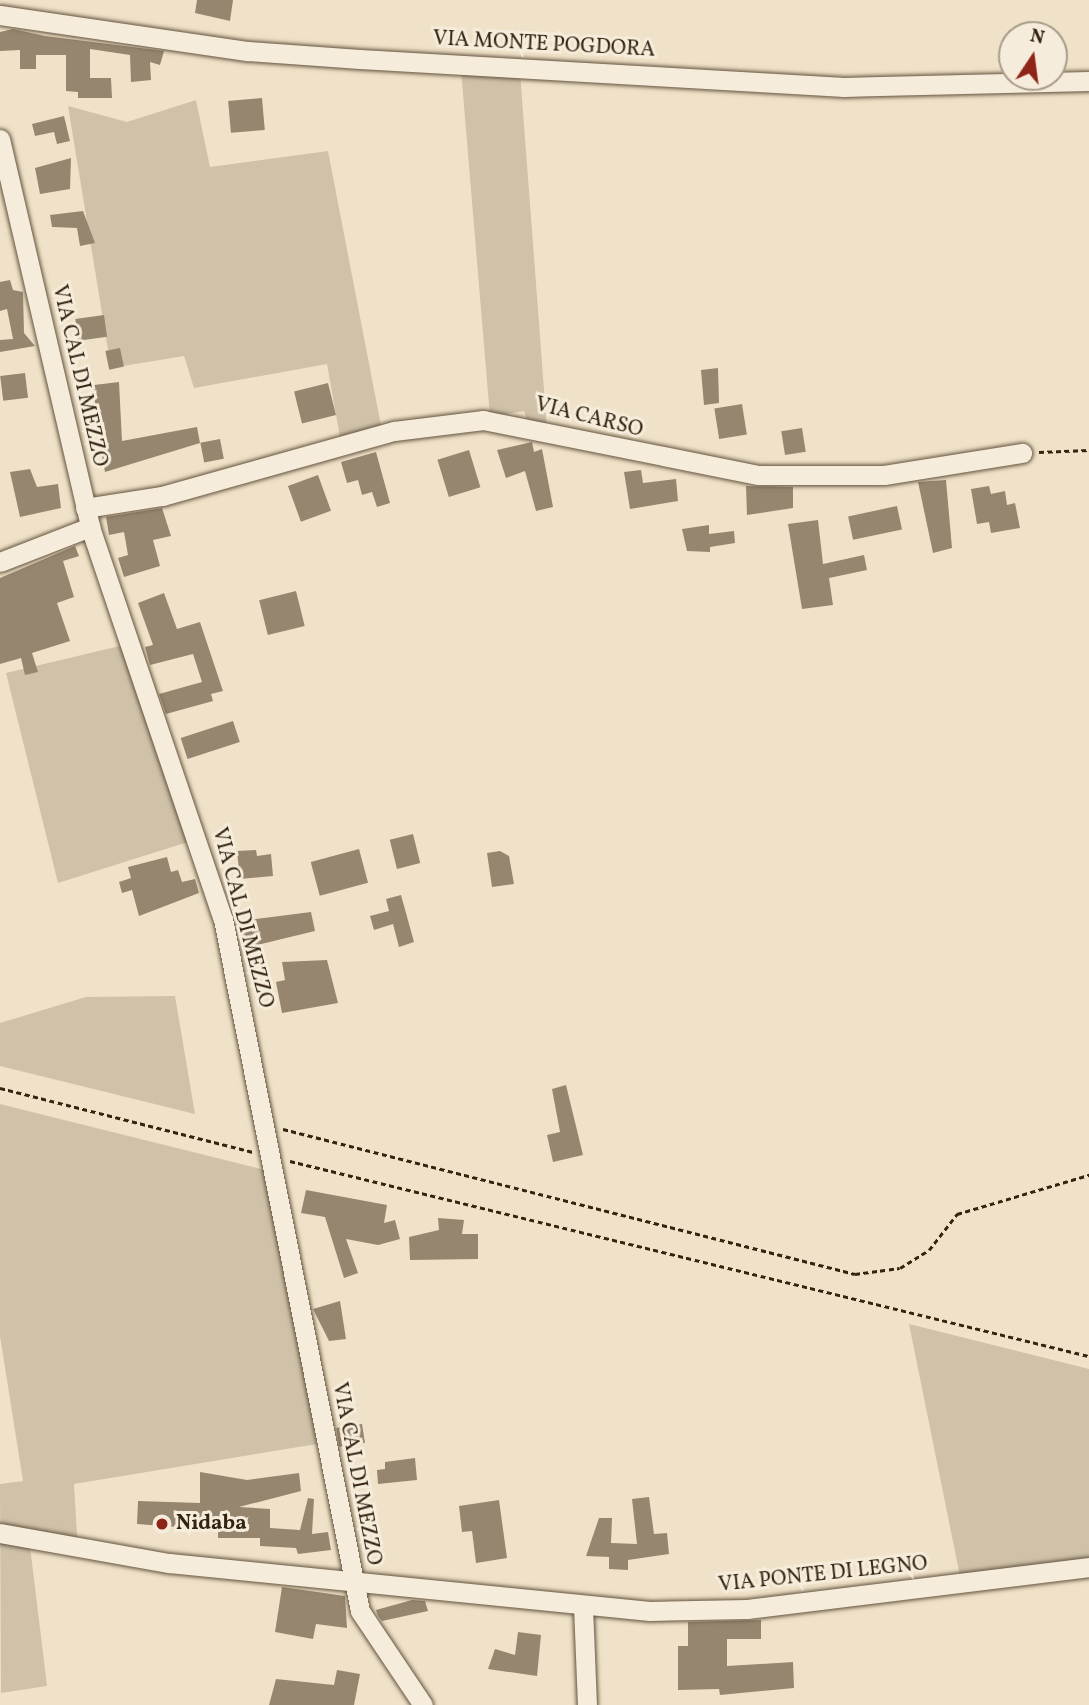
<!DOCTYPE html>
<style>
body{margin:0}
#map{position:relative;width:1089px;height:1705px;overflow:hidden;background:#f0e2c8;font-family:Vollkorn,serif}
div>[style]{position:absolute}
.green>*{inset:0;background:#d0c2a9}
.building>*{inset:0;background:#968670;transform-origin:0 0}
.path>*{height:2.5px;margin-top:-1.25px;transform-origin:0;background:repeating-linear-gradient(90deg,#342310 0 5px,transparent 0 8.5px)}
.roads{filter:drop-shadow(0 0 2px #63533e) drop-shadow(0 0 2px #63533e)}
.minor>*{height:19px;margin:-9.5px;padding:0 9.5px;transform-origin:9.5px;border-radius:9.5px;background:#f5ecdb}
.dots>*{width:19px;height:19px;translate:-50% -50%;box-sizing:border-box;border:4px solid #f5ecdb;border-radius:50%}
span{translate:-50% -50%;white-space:nowrap;text-align:center;line-height:1.15;-webkit-text-stroke:6px #f5ecdb;paint-order:stroke}
.street-label{font-size:21px;color:#342310}
.poi-label{font-size:21px;color:#342310;font-weight:700}
.left{translate:0 -50%;text-align:left}
.north{position:absolute;left:998px;top:21px;width:70px;height:70px;box-sizing:border-box;background:#f5ecdb;border:2px solid #a89c8a;border-radius:50%;rotate:13deg;font-size:19px;font-weight:700;line-height:28px;text-align:center;color:#342310}
.north::after{content:'';display:block;margin:auto;width:24px;height:32px;background:#8f2418;clip-path:polygon(50% 0,100% 100%,50% 72%,0 100%)}
</style>
<div id="map">
<div class="green">
<div style="clip-path:polygon(461px 70px,520px 72px,547px 429px,528px 424px,524px 411px,490px 417px)"></div>
<div style="clip-path:polygon(196px 100px,210px 167px,328px 151px,383px 436px,341px 443px,327px 364px,194px 388px,184px 356px,111px 368px,68px 106px,127px 122px)"></div>
<div style="clip-path:polygon(124px 645px,191px 841px,58px 883px,6px 673px)"></div>
<div style="clip-path:polygon(175px 996px,195px 1114px,0 1066px,0 1023px,86px 997px)"></div>
<div style="clip-path:polygon(0 1104px,269px 1171px,317px 1444px,74px 1484px,78px 1552px,29px 1538px,47px 1686px,1px 1693px,0 1484px,23px 1481px,0 1336px)"></div>
<div style="clip-path:polygon(909px 1324px,1089px 1369px,1089px 1570px,962px 1586px)"></div>
</div>
<div class="building">
<div style="clip-path:polygon(197px 0,233px 0,230px 21px,195px 13px)"></div>
<div style="clip-path:polygon(13px 29px,45px 36px,164px 51px,160px 65px,150px 62px,151px 80px,131px 82px,130px 55px,90px 49px,90px 78px,111px 78px,112px 98px,78px 98px,78px 92px,66px 91px,66px 55px,36px 55px,36px 69px,20px 69px,20px 50px,0 51px,0 32px)"></div>
<div style="left:262px;top:98px;width:32px;height:34px;rotate:85deg"></div>
<div style="clip-path:polygon(64px 116px,70px 141px,57px 144px,54px 132px,35px 136px,32px 124px)"></div>
<div style="clip-path:polygon(71px 158px,70px 189px,40px 194px,35px 168px)"></div>
<div style="clip-path:polygon(83px 211px,95px 243px,80px 246px,77px 228px,52px 227px,50px 215px)"></div>
<div style="clip-path:polygon(10px 280px,13px 290px,23px 292px,24px 333px,35px 346px,0 352px,0 340px,13px 339px,7px 309px,0 311px,0 282px)"></div>
<div style="left:104px;top:315px;width:22px;height:29px;rotate:82deg"></div>
<div style="left:120px;top:348px;width:19px;height:15px;rotate:78deg"></div>
<div style="clip-path:polygon(718px 368px,719px 403px,704px 405px,701px 370px)"></div>
<div style="left:25px;top:373px;width:25px;height:25px;rotate:83deg"></div>
<div style="clip-path:polygon(119px 382px,122px 441px,197px 427px,200px 443px,105px 472px,100px 445px,107px 444px,104px 422px,96px 423px,94px 385px)"></div>
<div style="left:328px;top:383px;width:33px;height:35px;rotate:76deg"></div>
<div style="left:742px;top:404px;width:31px;height:28px;rotate:81deg"></div>
<div style="left:802px;top:428px;width:24px;height:21px;rotate:81deg"></div>
<div style="left:220px;top:439px;width:20px;height:20px;rotate:79deg"></div>
<div style="clip-path:polygon(532px 442px,534px 452px,542px 449px,553px 507px,536px 511px,525px 471px,506px 478px,497px 450px)"></div>
<div style="left:469px;top:450px;width:39px;height:33px;rotate:73deg"></div>
<div style="clip-path:polygon(376px 452px,390px 503px,377px 507px,372px 492px,362px 495px,358px 480px,347px 483px,341px 462px)"></div>
<div style="clip-path:polygon(30px 469px,37px 487px,58px 484px,61px 508px,20px 517px,10px 472px)"></div>
<div style="clip-path:polygon(641px 470px,643px 483px,676px 479px,678px 501px,630px 509px,624px 472px)"></div>
<div style="left:318px;top:475px;width:38px;height:32px;rotate:70deg"></div>
<div style="clip-path:polygon(946px 480px,952px 548px,933px 553px,918px 482px)"></div>
<div style="clip-path:polygon(746px 486px,793px 487px,793px 508px,747px 515px)"></div>
<div style="clip-path:polygon(989px 486px,991px 494px,1005px 491px,1007px 505px,1015px 503px,1020px 528px,991px 533px,989px 522px,977px 524px,971px 489px)"></div>
<div style="left:897px;top:506px;width:24px;height:50px;rotate:78deg"></div>
<div style="clip-path:polygon(162px 508px,171px 536px,153px 540px,160px 566px,124px 577px,118px 558px,128px 555px,124px 532px,109px 535px,106px 517px)"></div>
<div style="clip-path:polygon(818px 520px,823px 564px,864px 555px,867px 570px,829px 578px,833px 605px,802px 609px,788px 524px)"></div>
<div style="clip-path:polygon(709px 525px,709px 534px,734px 531px,735px 543px,710px 547px,710px 552px,687px 551px,682px 529px)"></div>
<div style="clip-path:polygon(75px 546px,79px 556px,63px 561px,74px 597px,57px 603px,70px 641px,32px 653px,38px 672px,25px 675px,21px 658px,0 664px,0 578px)"></div>
<div style="left:296px;top:591px;width:36px;height:38px;rotate:76deg"></div>
<div style="clip-path:polygon(164px 593px,177px 629px,200px 622px,223px 691px,211px 694px,213px 701px,166px 714px,159px 694px,202px 682px,193px 654px,150px 665px,145px 647px,153px 645px,138px 603px)"></div>
<div style="left:233px;top:721px;width:22px;height:55px;rotate:72deg"></div>
<div style="left:413px;top:834px;width:30px;height:24px;rotate:76deg"></div>
<div style="left:359px;top:849px;width:35px;height:50px;rotate:75deg"></div>
<div style="clip-path:polygon(256px 850px,257px 856px,271px 854px,273px 876px,240px 879px,237px 851px)"></div>
<div style="clip-path:polygon(500px 851px,509px 856px,514px 884px,492px 887px,487px 853px)"></div>
<div style="clip-path:polygon(167px 857px,171px 872px,178px 870px,182px 882px,195px 879px,199px 893px,139px 916px,132px 890px,122px 893px,119px 882px,131px 878px,128px 867px)"></div>
<div style="clip-path:polygon(401px 895px,414px 942px,399px 947px,393px 924px,374px 930px,370px 916px,389px 911px,386px 899px)"></div>
<div style="clip-path:polygon(311px 912px,315px 931px,245px 948px,240px 921px)"></div>
<div style="clip-path:polygon(327px 960px,338px 1003px,282px 1013px,276px 982px,285px 980px,282px 962px)"></div>
<div style="clip-path:polygon(566px 1085px,583px 1155px,553px 1162px,547px 1135px,560px 1132px,552px 1089px)"></div>
<div style="clip-path:polygon(306px 1190px,387px 1205px,384px 1223px,395px 1220px,400px 1239px,378px 1245px,346px 1239px,358px 1273px,344px 1278px,325px 1217px,301px 1213px)"></div>
<div style="clip-path:polygon(438px 1218px,464px 1220px,462px 1234px,478px 1234px,478px 1259px,410px 1260px,409px 1237px,439px 1230px)"></div>
<div style="clip-path:polygon(340px 1301px,346px 1339px,329px 1341px,313px 1309px)"></div>
<div style="left:362px;top:1424px;width:19px;height:26px;rotate:81deg"></div>
<div style="clip-path:polygon(415px 1458px,417px 1480px,378px 1484px,377px 1470px,385px 1469px,385px 1462px)"></div>
<div style="clip-path:polygon(200px 1472px,247px 1480px,299px 1473px,301px 1491px,239px 1507px,270px 1509px,270px 1528px,300px 1530px,308px 1498px,314px 1499px,312px 1534px,328px 1532px,331px 1550px,298px 1554px,296px 1548px,260px 1546px,260px 1538px,218px 1538px,218px 1530px,137px 1524px,138px 1501px,200px 1503px)"></div>
<div style="clip-path:polygon(649px 1497px,654px 1534px,667px 1533px,669px 1554px,628px 1560px,628px 1570px,609px 1569px,609px 1557px,586px 1556px,599px 1518px,612px 1518px,611px 1543px,637px 1544px,632px 1499px)"></div>
<div style="clip-path:polygon(499px 1500px,507px 1558px,476px 1563px,472px 1531px,462px 1532px,459px 1506px)"></div>
<div style="clip-path:polygon(282px 1587px,345px 1596px,347px 1628px,316px 1624px,313px 1639px,275px 1632px)"></div>
<div style="clip-path:polygon(412px 1600px,425px 1601px,428px 1611px,382px 1621px,378px 1616px,376px 1610px)"></div>
<div style="clip-path:polygon(761px 1620px,761px 1639px,727px 1639px,727px 1666px,793px 1662px,794px 1688px,720px 1695px,719px 1689px,678px 1690px,678px 1646px,688px 1646px,688px 1622px)"></div>
<div style="clip-path:polygon(518px 1632px,541px 1635px,537px 1676px,488px 1669px,495px 1649px,515px 1655px)"></div>
<div style="clip-path:polygon(337px 1670px,360px 1674px,354px 1705px,269px 1705px,276px 1679px,334px 1685px)"></div>
</div>
<div class="path">
<div style="left:1039px;top:452px;width:50px;rotate:-2.3deg"></div>
<div style="left:0;top:1088px;width:261px;rotate:14.2deg"></div>
<div style="left:283px;top:1129px;width:590px;rotate:14.22deg"></div>
<div style="left:855px;top:1274px;width:45px;rotate:-7.6deg"></div>
<div style="left:900px;top:1268px;width:34px;rotate:-32deg"></div>
<div style="left:929px;top:1250px;width:46px;rotate:-52.1deg"></div>
<div style="left:957px;top:1214px;width:138px;rotate:-16.5deg"></div>
<div style="left:290px;top:1161px;width:822px;rotate:13.72deg"></div>
</div>
<div class="roads">
<div class="minor">
<div style="left:0;top:15px;width:251px;rotate:8.3deg"></div>
<div style="left:248px;top:51px;width:112px;rotate:4.1deg"></div>
<div style="left:360px;top:59px;width:485px;rotate:3.3deg"></div>
<div style="left:844px;top:87px;width:245px;rotate:-1.4deg"></div>
<div style="left:0;top:139px;width:398px;rotate:76.9deg"></div>
<div style="left:90px;top:527px;width:414px;rotate:71.3deg"></div>
<div style="left:223px;top:919px;width:705px;rotate:78.8deg"></div>
<div style="left:360px;top:1611px;width:113px;rotate:56.2deg"></div>
<div style="left:85px;top:508px;width:78px;rotate:-8.9deg"></div>
<div style="left:162px;top:496px;width:241px;rotate:-15.7deg"></div>
<div style="left:394px;top:431px;width:90px;rotate:-7deg"></div>
<div style="left:483px;top:420px;width:281px;rotate:11.3deg"></div>
<div style="left:759px;top:475px;width:125px"></div>
<div style="left:884px;top:475px;width:140px;rotate:-9.1deg"></div>
<div style="left:0;top:562px;width:97px;rotate:-21.3deg"></div>
<div style="left:0;top:1533px;width:172px;rotate:10.1deg"></div>
<div style="left:169px;top:1563px;width:483px;rotate:5.7deg"></div>
<div style="left:650px;top:1611px;width:97px;rotate:-1.2deg"></div>
<div style="left:747px;top:1609px;width:345px;rotate:-7deg"></div>
<div style="left:583px;top:1606px;width:99px;rotate:87.7deg"></div>
</div>
</div>
<div class="dots">
<div style="left:162px;top:1524px;background:#8f2418"></div>
</div>
<div class="street-label">
<span style="left:544px;top:45px;rotate:3deg">VIA MONTE POGDORA</span>
<span style="left:79px;top:376px;rotate:77deg">VIA CAL DI MEZZO</span>
<span style="left:589px;top:418px;rotate:14deg">VIA CARSO</span>
<span style="left:242px;top:918px;rotate:75deg">VIA CAL DI MEZZO</span>
<span style="left:356px;top:1474px;rotate:79deg">VIA CAL DI MEZZO</span>
<span style="left:823px;top:1575px;rotate:-6deg">VIA PONTE DI LEGNO</span>
</div>
<div class="poi-label">
<span class="left" style="left:176px;top:1524px">Nidaba</span>
</div>
<div class="north">N</div>
</div>
